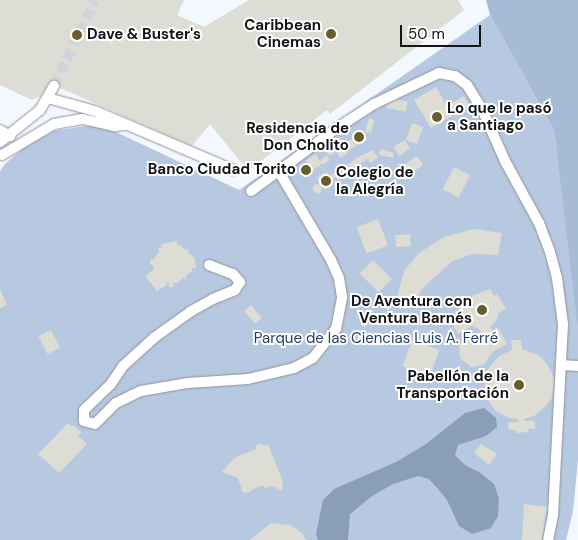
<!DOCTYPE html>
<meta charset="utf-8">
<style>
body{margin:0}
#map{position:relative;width:578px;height:540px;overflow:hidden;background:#f3f7fe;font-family:"DM Sans",sans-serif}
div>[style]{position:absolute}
.green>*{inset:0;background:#b7c8e1}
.forest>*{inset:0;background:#a8bbd6}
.water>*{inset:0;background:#8b9eb8}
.building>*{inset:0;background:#dddcd5;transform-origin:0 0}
.round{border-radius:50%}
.minor-tunnel>*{height:10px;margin-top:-5px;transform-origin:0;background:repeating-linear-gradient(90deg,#d1d5db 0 10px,transparent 0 15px)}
.roads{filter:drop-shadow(0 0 1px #91959b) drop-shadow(0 0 1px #91959b)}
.minor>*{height:10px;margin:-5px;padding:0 5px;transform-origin:5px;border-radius:5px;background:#fff}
.dots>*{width:14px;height:14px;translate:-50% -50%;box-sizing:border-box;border:2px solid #fff;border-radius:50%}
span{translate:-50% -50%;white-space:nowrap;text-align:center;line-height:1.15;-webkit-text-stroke:4px #fff;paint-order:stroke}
.poi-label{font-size:15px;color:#121416;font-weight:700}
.right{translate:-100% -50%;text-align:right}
.left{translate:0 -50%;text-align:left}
.park-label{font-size:15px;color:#243f65}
.scale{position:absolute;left:400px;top:25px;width:81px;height:22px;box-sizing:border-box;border:2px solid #121416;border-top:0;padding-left:6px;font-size:15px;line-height:18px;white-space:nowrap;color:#121416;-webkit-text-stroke:4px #fff;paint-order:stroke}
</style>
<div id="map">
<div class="green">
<div style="clip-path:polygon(490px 15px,554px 130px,578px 324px,578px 461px,573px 511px,566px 540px,0 540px,0 171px,5px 164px,27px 145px,53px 131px,99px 124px,239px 190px)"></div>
</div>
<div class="forest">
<div style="clip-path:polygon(486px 0,578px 0,578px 330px,554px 130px,490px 15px)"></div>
</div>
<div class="water">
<div style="clip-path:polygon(484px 408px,496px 418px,497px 427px,486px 436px,458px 445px,455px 455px,465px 465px,479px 472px,494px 484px,499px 499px,498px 516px,491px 528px,472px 534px,459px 526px,447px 500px,438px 489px,429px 479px,418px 476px,393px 484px,372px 496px,350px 514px,348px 540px,318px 540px,316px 534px,323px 500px,334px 489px,396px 462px,426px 444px,465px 413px)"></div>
</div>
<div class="building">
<div style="clip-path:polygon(0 0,184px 0,177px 15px,204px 27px,249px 0,458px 0,464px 10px,330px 114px,327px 110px,248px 171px,210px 124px,192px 146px,49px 83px,41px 96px,32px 100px,0 85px)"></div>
<div style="clip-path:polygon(436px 87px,447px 106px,464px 96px,469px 106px,431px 128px,414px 100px)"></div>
<div style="left:388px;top:98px;width:20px;height:10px;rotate:11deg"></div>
<div style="clip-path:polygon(369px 118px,374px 120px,371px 133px,365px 132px)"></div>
<div style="left:412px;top:123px;width:12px;height:18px;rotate:20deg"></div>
<div style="left:360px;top:129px;width:13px;height:10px;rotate:58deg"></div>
<div style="clip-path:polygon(353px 139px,357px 145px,347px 151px,343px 144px)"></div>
<div style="clip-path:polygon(405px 140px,410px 148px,399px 156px,393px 147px)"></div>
<div style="left:343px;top:145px;width:10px;height:9px;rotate:61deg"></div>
<div class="round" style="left:325.5px;top:145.5px;width:9px;height:9px"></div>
<div style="clip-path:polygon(380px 149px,394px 153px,393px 158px,379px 155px)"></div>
<div style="clip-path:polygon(373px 150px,378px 158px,370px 163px,368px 159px,359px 164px,352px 168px,354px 171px,350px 174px,345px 166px,356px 159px,356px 158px)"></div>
<div style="clip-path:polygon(316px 154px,320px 161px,327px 155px,330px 160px,322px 165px,321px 163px,320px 166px,303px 175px,300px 169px,308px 164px,306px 160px)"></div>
<div style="left:417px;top:156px;width:11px;height:22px;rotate:56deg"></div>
<div style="left:454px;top:167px;width:18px;height:25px;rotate:27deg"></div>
<div style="clip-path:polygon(337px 171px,341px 178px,338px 180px,336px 177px,332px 179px,331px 175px)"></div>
<div style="left:326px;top:172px;width:14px;height:11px;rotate:56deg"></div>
<div class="round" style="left:312.5px;top:183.5px;width:9px;height:9px"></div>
<div style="left:378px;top:219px;width:28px;height:23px;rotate:69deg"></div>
<div style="clip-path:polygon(474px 229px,502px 233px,498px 255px,472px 254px,451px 262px,421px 290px,416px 302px,396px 301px,404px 271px,419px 253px,444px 237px)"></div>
<div style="left:410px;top:234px;width:12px;height:15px;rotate:85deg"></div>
<div style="clip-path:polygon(177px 241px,177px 245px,180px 245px,185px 250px,189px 249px,188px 253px,195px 258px,196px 268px,192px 268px,192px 271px,186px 276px,187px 280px,183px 278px,177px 283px,174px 283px,173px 287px,169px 287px,169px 283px,165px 282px,168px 284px,157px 291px,145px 276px,154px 269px,153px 265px,150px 264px,150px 259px,153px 260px,159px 252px,158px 247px,162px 248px,162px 244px)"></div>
<div style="left:373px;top:260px;width:27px;height:19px;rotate:45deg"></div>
<div style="clip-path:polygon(0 289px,7px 305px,0 308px)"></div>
<div style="clip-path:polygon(490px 289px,494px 296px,497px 294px,506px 309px,499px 313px,496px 321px,490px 327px,493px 331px,483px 337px,479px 329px,472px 326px,458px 334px,451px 322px,456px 320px,453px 315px,460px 311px,457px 307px,474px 295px)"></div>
<div style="left:251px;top:305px;width:17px;height:9px;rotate:50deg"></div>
<div style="clip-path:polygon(499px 329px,507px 344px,494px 351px,483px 365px,471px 367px,460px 358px,459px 345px,468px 336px,483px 338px)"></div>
<div style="left:51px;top:330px;width:20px;height:14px;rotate:63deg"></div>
<div style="left:412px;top:340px;width:29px;height:28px;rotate:20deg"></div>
<div style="clip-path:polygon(511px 340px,521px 340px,522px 349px,538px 355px,544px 360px,552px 373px,554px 380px,552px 398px,546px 406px,534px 416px,524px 419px,525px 421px,535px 421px,535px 429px,528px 429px,528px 432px,516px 433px,516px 430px,509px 430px,508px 422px,519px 422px,518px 419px,509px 418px,496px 411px,489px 402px,484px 390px,487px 370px,499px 356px,512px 350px)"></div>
<div style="clip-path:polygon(68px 423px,72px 427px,73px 425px,81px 433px,78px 436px,87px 444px,59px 473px,38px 454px)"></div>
<div style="clip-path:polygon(262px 443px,263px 446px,268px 444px,283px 482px,282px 491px,272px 486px,265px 488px,264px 485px,251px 490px,251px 492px,243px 493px,238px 478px,222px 472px,234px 458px,256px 449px,255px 446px)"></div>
<div style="clip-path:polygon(481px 444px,497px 454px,489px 465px,474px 453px)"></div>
<div style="clip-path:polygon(524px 504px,547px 507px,542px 540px,522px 540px)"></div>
<div style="clip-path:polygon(271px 523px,291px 525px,302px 533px,306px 540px,250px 540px)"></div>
</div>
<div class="minor-tunnel">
<div style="left:54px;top:86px;width:95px;rotate:-64.5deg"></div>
</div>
<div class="roads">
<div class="minor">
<div style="left:48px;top:98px;width:49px;rotate:15.5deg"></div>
<div style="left:95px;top:111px;width:150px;rotate:23.1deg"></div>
<div style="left:0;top:130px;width:12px;rotate:31deg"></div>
<div style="left:0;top:142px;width:51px;rotate:-38.7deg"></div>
<div style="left:40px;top:110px;width:28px;rotate:-60deg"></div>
<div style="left:2px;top:155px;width:61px;rotate:-30.8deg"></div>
<div style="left:54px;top:124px;width:29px;rotate:-10deg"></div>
<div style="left:83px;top:119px;width:32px;rotate:13deg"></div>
<div style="left:114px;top:126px;width:12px;rotate:-5deg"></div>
<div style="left:251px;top:191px;width:107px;rotate:-36.2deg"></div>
<div style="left:337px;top:128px;width:44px;rotate:-33deg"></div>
<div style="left:374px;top:104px;width:72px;rotate:-25.5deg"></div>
<div style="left:439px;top:73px;width:16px;rotate:11deg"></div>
<div style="left:455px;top:76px;width:15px;rotate:37deg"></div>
<div style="left:467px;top:85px;width:26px;rotate:58deg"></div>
<div style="left:481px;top:107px;width:59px;rotate:66deg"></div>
<div style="left:505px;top:161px;width:71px;rotate:61.3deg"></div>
<div style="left:539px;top:223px;width:31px;rotate:69deg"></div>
<div style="left:550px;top:252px;width:27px;rotate:75deg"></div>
<div style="left:557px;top:278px;width:46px;rotate:82.6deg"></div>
<div style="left:563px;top:324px;width:191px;rotate:93deg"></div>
<div style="left:553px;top:515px;width:25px;rotate:101deg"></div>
<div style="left:209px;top:265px;width:26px;rotate:21deg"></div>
<div style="left:233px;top:274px;width:11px;rotate:49deg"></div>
<div style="left:240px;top:282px;width:9px;rotate:122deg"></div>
<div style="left:235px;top:290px;width:24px;rotate:158deg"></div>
<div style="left:213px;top:299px;width:26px;rotate:151deg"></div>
<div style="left:190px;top:312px;width:43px;rotate:144.5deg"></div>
<div style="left:155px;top:337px;width:43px;rotate:137.8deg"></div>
<div style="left:123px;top:366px;width:22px;rotate:124deg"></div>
<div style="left:111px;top:384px;width:37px;rotate:136deg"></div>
<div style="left:84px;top:410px;width:11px;rotate:90deg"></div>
<div style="left:84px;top:421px;width:11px;rotate:15deg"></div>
<div style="left:95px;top:424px;width:30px;rotate:-45deg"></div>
<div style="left:116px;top:403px;width:28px;rotate:-26deg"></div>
<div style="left:141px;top:391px;width:48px;rotate:-9.7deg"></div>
<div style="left:188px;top:383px;width:60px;rotate:-3.8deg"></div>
<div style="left:248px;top:379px;width:47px;rotate:-13.4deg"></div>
<div style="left:294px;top:368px;width:21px;rotate:-28deg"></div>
<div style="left:313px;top:358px;width:37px;rotate:-52deg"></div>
<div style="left:336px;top:329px;width:33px;rotate:-79deg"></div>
<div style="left:342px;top:297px;width:19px;rotate:-99deg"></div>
<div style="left:339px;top:278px;width:20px;rotate:-114deg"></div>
<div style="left:331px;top:260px;width:104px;rotate:-120.5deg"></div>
<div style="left:561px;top:365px;width:17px;rotate:3deg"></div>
</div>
</div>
<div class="dots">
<div style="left:331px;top:34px;background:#665d29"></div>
<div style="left:77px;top:35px;background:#665d29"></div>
<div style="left:437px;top:117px;background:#665d29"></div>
<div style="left:359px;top:137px;background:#665d29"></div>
<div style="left:306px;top:170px;background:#665d29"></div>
<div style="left:326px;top:181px;background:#665d29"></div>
<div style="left:482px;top:310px;background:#665d29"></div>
<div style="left:519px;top:385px;background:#665d29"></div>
</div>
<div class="poi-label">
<span class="right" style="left:321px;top:34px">Caribbean<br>Cinemas</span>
<span class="left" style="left:87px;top:35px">Dave &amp; Buster's</span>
<span class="left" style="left:447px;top:117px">Lo que le pasó<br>a Santiago</span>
<span class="right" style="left:349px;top:137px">Residencia de<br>Don Cholito</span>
<span class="right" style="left:296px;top:170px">Banco Ciudad Torito</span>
<span class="left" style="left:336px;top:181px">Colegio de<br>la Alegría</span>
<span class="right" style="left:472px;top:310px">De Aventura con<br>Ventura Barnés</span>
<span class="right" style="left:509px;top:385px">Pabellón de la<br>Transportación</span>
</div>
<div class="park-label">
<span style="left:376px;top:339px">Parque de las Ciencias Luis A. Ferré</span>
</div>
<div class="scale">50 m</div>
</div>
